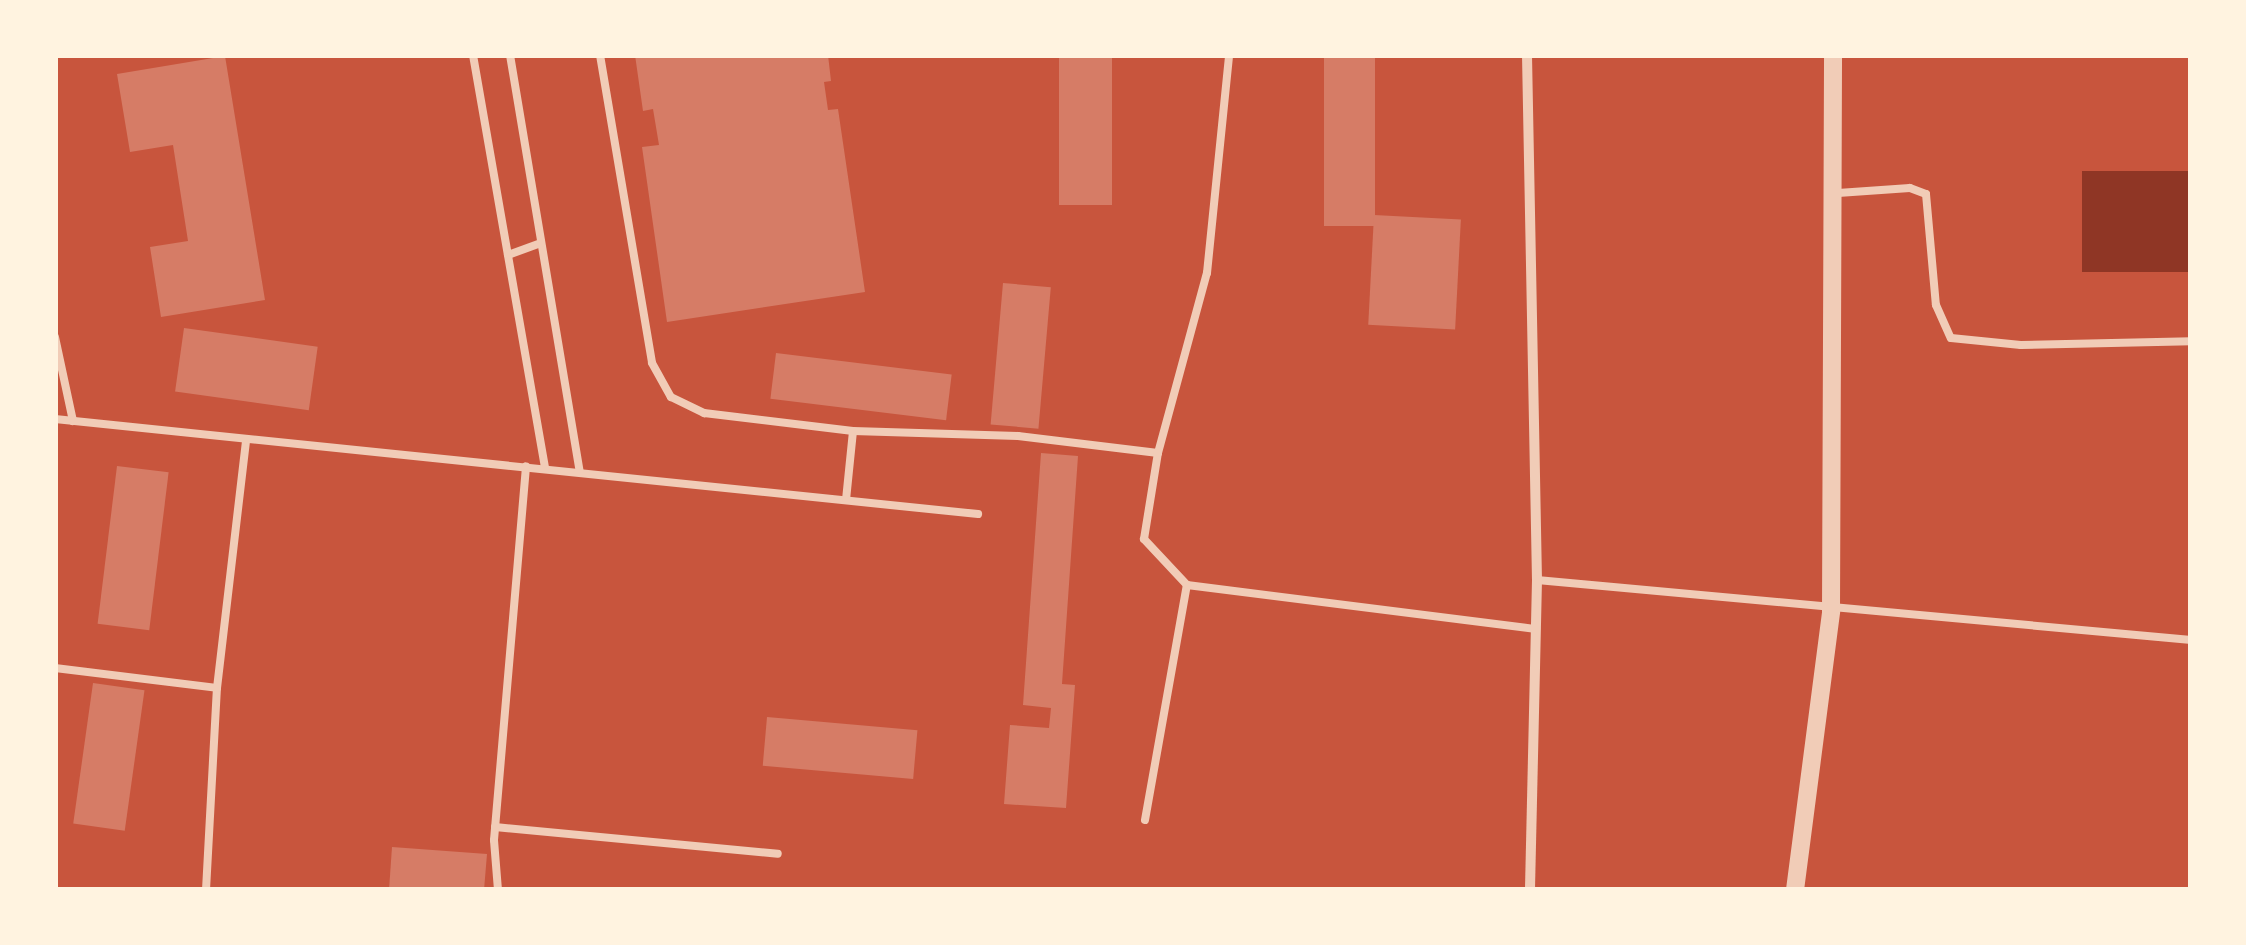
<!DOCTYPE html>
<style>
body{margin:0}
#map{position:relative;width:2246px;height:945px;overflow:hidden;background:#c8553d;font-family:Rubik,sans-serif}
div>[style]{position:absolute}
.water>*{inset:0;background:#8f3625;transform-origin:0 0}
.building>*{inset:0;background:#d67c66;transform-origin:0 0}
.service>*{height:8px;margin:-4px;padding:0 4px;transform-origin:4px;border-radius:4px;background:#f1ccb7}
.minor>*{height:10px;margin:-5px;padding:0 5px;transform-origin:5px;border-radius:5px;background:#f1ccb7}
.tertiary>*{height:18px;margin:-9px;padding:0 9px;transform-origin:9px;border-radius:9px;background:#f1ccb7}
span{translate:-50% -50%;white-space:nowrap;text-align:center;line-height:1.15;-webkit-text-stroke:8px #fff3e0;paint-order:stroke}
.frame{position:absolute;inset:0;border:58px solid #fff3e0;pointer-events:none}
</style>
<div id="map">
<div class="water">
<div style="left:2191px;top:171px;width:101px;height:109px;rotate:90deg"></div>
</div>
<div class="building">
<div style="clip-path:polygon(635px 55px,828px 55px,831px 81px,824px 82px,828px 110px,838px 109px,865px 292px,667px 322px,642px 147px,659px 145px,653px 109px,643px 111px)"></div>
<div style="left:1059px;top:55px;width:53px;height:150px"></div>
<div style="left:1324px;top:55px;width:51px;height:171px"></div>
<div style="clip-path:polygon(225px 56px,265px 300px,161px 317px,150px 247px,188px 241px,173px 145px,130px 152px,117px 74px)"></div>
<div style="left:1374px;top:215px;width:87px;height:110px;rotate:3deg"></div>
<div style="left:1003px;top:283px;width:48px;height:142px;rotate:5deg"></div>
<div style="left:184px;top:328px;width:135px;height:64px;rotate:8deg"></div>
<div style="left:776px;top:353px;width:177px;height:46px;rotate:7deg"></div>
<div style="clip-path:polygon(1041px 453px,1078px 456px,1062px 684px,1075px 685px,1066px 808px,1004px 804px,1010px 725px,1049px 728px,1051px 708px,1023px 705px)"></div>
<div style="left:117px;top:466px;width:52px;height:159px;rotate:7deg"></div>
<div style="left:93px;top:683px;width:52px;height:142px;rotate:8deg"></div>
<div style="left:767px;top:717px;width:151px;height:49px;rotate:5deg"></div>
<div style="clip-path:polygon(392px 847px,487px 854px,484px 890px,389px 890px)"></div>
</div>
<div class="service">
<div style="left:473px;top:55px;width:419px;rotate:80.1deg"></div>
<div style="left:510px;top:55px;width:423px;rotate:80.5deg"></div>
<div style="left:600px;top:55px;width:312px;rotate:80.4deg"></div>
<div style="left:652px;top:363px;width:39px;rotate:61deg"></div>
<div style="left:671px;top:397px;width:37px;rotate:26deg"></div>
<div style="left:704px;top:413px;width:150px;rotate:6.9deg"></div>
<div style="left:853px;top:431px;width:165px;rotate:1.7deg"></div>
<div style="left:1018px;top:436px;width:141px;rotate:6.9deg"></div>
<div style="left:1158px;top:453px;width:187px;rotate:-74.8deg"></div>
<div style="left:1207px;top:273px;width:219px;rotate:-84.2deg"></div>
<div style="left:1838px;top:193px;width:72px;rotate:-4deg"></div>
<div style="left:1910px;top:188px;width:17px;rotate:21deg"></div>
<div style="left:1926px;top:194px;width:111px;rotate:84.9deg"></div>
<div style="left:1936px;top:305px;width:36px;rotate:66deg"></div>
<div style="left:1951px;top:338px;width:70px;rotate:5.7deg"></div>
<div style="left:2021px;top:345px;width:170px;rotate:-1.3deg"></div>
<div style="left:508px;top:255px;width:35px;rotate:-20deg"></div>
<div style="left:55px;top:337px;width:86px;rotate:77.9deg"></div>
<div style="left:55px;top:419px;width:928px;rotate:5.88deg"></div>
<div style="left:846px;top:500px;width:69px;rotate:-84.2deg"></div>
<div style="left:1537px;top:580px;width:657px;rotate:5.24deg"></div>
<div style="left:1187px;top:585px;width:352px;rotate:7.2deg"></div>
<div style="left:55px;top:668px;width:163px;rotate:7deg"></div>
<div style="left:1145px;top:820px;width:239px;rotate:-79.9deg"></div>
<div style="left:1187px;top:585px;width:63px;rotate:-133.1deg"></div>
<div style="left:1144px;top:539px;width:87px;rotate:-80.8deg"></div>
<div style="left:495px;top:827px;width:284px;rotate:5.4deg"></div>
<div style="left:206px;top:890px;width:202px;rotate:-86.9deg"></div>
<div style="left:217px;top:688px;width:250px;rotate:-83.3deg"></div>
<div style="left:498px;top:890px;width:50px;rotate:-94.6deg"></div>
<div style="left:494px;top:840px;width:375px;rotate:-85.1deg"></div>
</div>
<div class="minor">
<div style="left:1527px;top:55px;width:525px;rotate:88.91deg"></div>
<div style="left:1537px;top:580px;width:310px;rotate:91.3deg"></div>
</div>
<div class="tertiary">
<div style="left:1795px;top:890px;width:281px;rotate:-82.6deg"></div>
<div style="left:1831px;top:611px;width:556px;rotate:-89.79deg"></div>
</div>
<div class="frame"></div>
</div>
